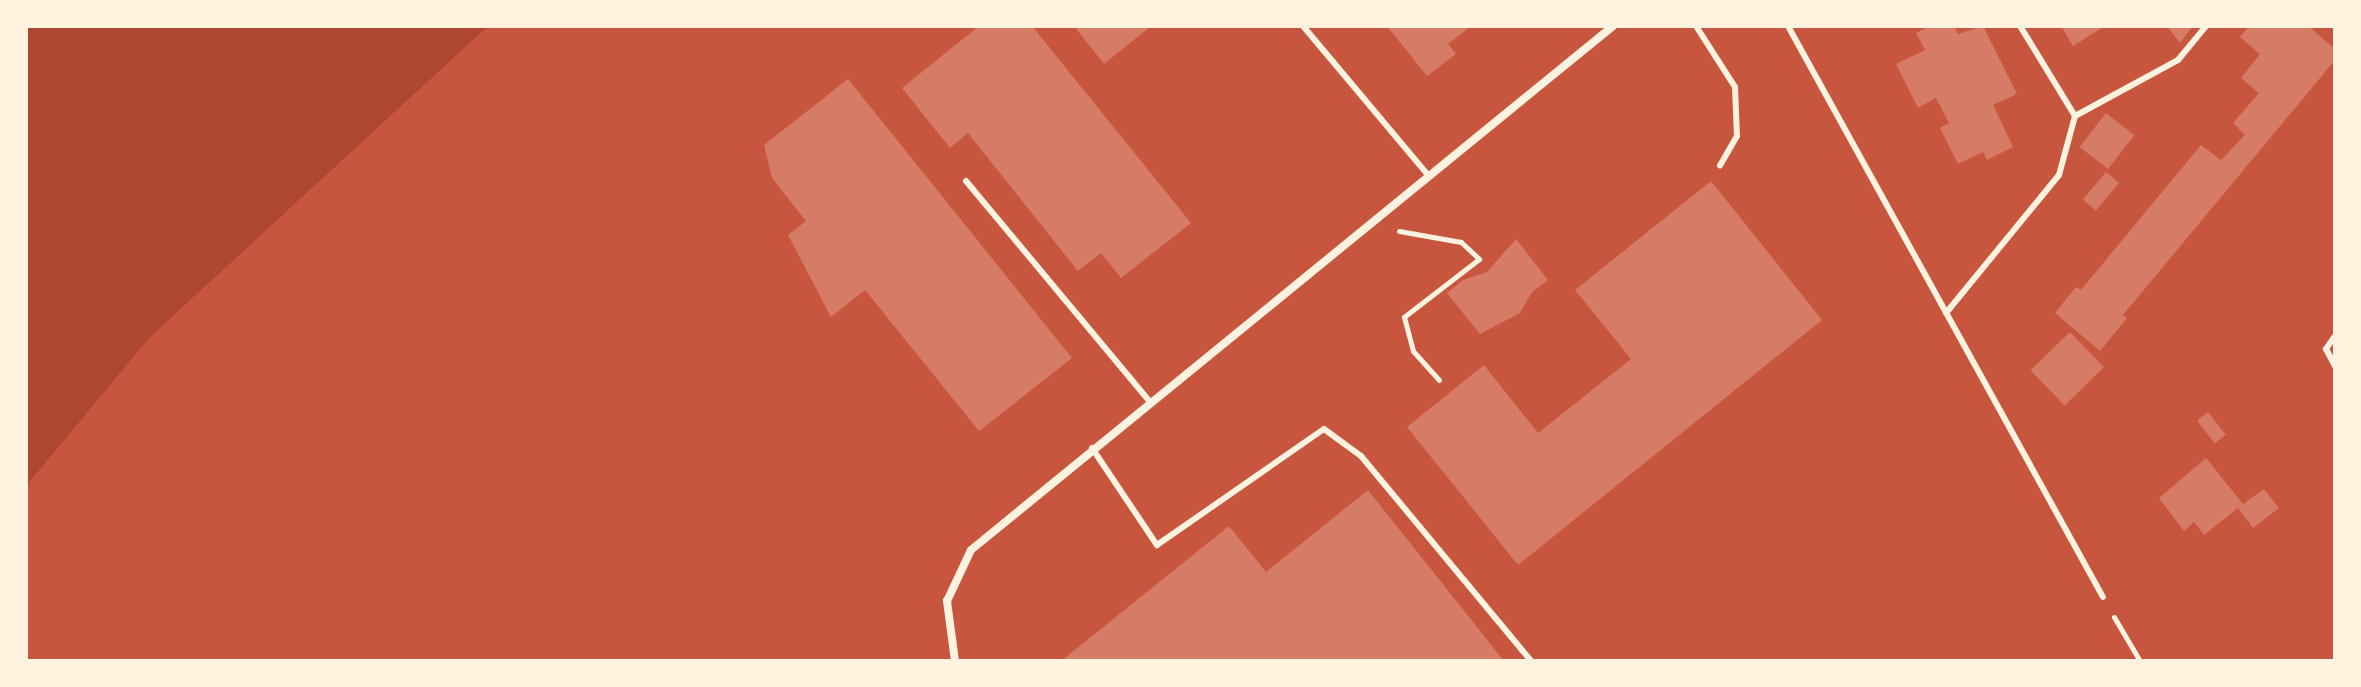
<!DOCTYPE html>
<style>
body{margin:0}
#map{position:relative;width:2361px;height:687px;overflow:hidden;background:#c8553d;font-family:"Source Sans 3",sans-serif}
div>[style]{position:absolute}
.green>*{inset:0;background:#ae4732}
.building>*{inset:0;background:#d67c66;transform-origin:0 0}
.path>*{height:5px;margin:-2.5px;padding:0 2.5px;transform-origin:2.5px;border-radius:2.5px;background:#fff3e0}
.service>*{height:6px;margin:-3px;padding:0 3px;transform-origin:3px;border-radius:3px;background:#fff3e0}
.minor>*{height:8px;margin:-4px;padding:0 4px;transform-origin:4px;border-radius:4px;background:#fff3e0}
span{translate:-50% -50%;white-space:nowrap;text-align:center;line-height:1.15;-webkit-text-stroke:8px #fff3e0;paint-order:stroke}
.frame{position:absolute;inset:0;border:28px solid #fff3e0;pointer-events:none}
</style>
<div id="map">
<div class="green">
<div style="clip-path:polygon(26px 26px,488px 26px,149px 338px,26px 486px)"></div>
</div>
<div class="building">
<div style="clip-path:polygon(979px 26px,1032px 26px,1191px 223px,1121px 278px,1101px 253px,1078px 271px,968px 133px,950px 148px,902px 88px)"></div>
<div style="clip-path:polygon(1074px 26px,1151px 26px,1104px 64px)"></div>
<div style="clip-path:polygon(1387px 26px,1471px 26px,1448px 44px,1456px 54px,1427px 76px)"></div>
<div style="clip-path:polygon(1930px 26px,1954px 26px,1958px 34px,1983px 26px,2017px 94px,1993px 105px,2013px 147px,1987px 160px,1983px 152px,1958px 164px,1940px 128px,1949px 123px,1936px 98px,1918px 108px,1896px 64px,1925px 50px,1916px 33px)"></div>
<div style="clip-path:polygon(2061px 26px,2105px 26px,2073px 46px)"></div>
<div style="clip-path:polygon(2167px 26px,2193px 26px,2180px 43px)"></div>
<div style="clip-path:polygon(2249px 26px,2308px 26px,2335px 49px,2335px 60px,2123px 315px,2127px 318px,2100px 351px,2055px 313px,2076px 287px,2081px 290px,2201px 145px,2221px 160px,2245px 135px,2233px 123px,2259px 93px,2241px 78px,2260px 54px,2240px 37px)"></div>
<div style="clip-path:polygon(848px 79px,1072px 358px,979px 431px,865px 290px,831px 317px,788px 235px,806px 221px,772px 178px,764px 145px)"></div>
<div style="left:2106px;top:113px;width:36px;height:43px;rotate:38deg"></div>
<div style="left:2106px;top:172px;width:17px;height:36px;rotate:40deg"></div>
<div style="clip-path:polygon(1711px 181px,1822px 320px,1518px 565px,1407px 427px,1484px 365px,1538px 433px,1631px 359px,1575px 290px)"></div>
<div style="clip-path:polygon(1516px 239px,1548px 280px,1532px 292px,1520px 313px,1480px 334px,1447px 293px,1463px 280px,1487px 272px)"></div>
<div style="left:2070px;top:332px;width:49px;height:55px;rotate:46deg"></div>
<div style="left:2208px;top:412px;width:29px;height:14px;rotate:52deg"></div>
<div style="clip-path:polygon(2206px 458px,2243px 504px,2264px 489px,2279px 508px,2253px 528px,2238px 508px,2204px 535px,2194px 522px,2184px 531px,2159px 498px)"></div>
<div style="clip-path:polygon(1368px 490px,1504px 661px,1061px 661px,1229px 526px,1266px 572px)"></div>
</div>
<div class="path">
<div style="left:1399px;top:231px;width:63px;rotate:10.1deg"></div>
<div style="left:1461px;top:242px;width:25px;rotate:43deg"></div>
<div style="left:1479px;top:259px;width:95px;rotate:142.3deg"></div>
<div style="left:1404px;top:317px;width:35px;rotate:75deg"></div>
<div style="left:1413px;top:351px;width:39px;rotate:48deg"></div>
<div style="left:2114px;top:617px;width:51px;rotate:59.4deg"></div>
</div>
<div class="service">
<div style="left:1303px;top:26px;width:194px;rotate:50deg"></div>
<div style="left:1696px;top:26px;width:72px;rotate:57.4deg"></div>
<div style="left:1735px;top:87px;width:49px;rotate:87.7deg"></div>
<div style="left:1737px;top:136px;width:34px;rotate:120deg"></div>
<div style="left:1788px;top:26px;width:652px;rotate:61.12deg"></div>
<div style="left:2075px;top:116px;width:117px;rotate:-28.5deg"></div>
<div style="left:2178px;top:60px;width:44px;rotate:-50.5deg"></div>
<div style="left:966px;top:181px;width:286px;rotate:50.2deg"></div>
<div style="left:1946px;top:313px;width:178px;rotate:-50.7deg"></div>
<div style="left:2059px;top:175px;width:61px;rotate:-74.8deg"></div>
<div style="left:2075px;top:116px;width:105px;rotate:-121.4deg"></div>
<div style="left:2335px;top:336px;width:16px;rotate:125deg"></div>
<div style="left:2326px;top:349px;width:19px;rotate:62deg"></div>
<div style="left:1092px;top:448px;width:117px;rotate:56.2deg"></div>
<div style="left:1157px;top:545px;width:203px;rotate:-34.8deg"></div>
<div style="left:1324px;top:429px;width:46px;rotate:36.1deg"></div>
<div style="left:1361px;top:456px;width:266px;rotate:50.3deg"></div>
</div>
<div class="minor">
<div style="left:955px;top:661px;width:61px;rotate:-97.6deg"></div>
<div style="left:947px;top:601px;width:56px;rotate:-64.8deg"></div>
<div style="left:971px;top:550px;width:829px;rotate:-39.22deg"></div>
</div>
<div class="frame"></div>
</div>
